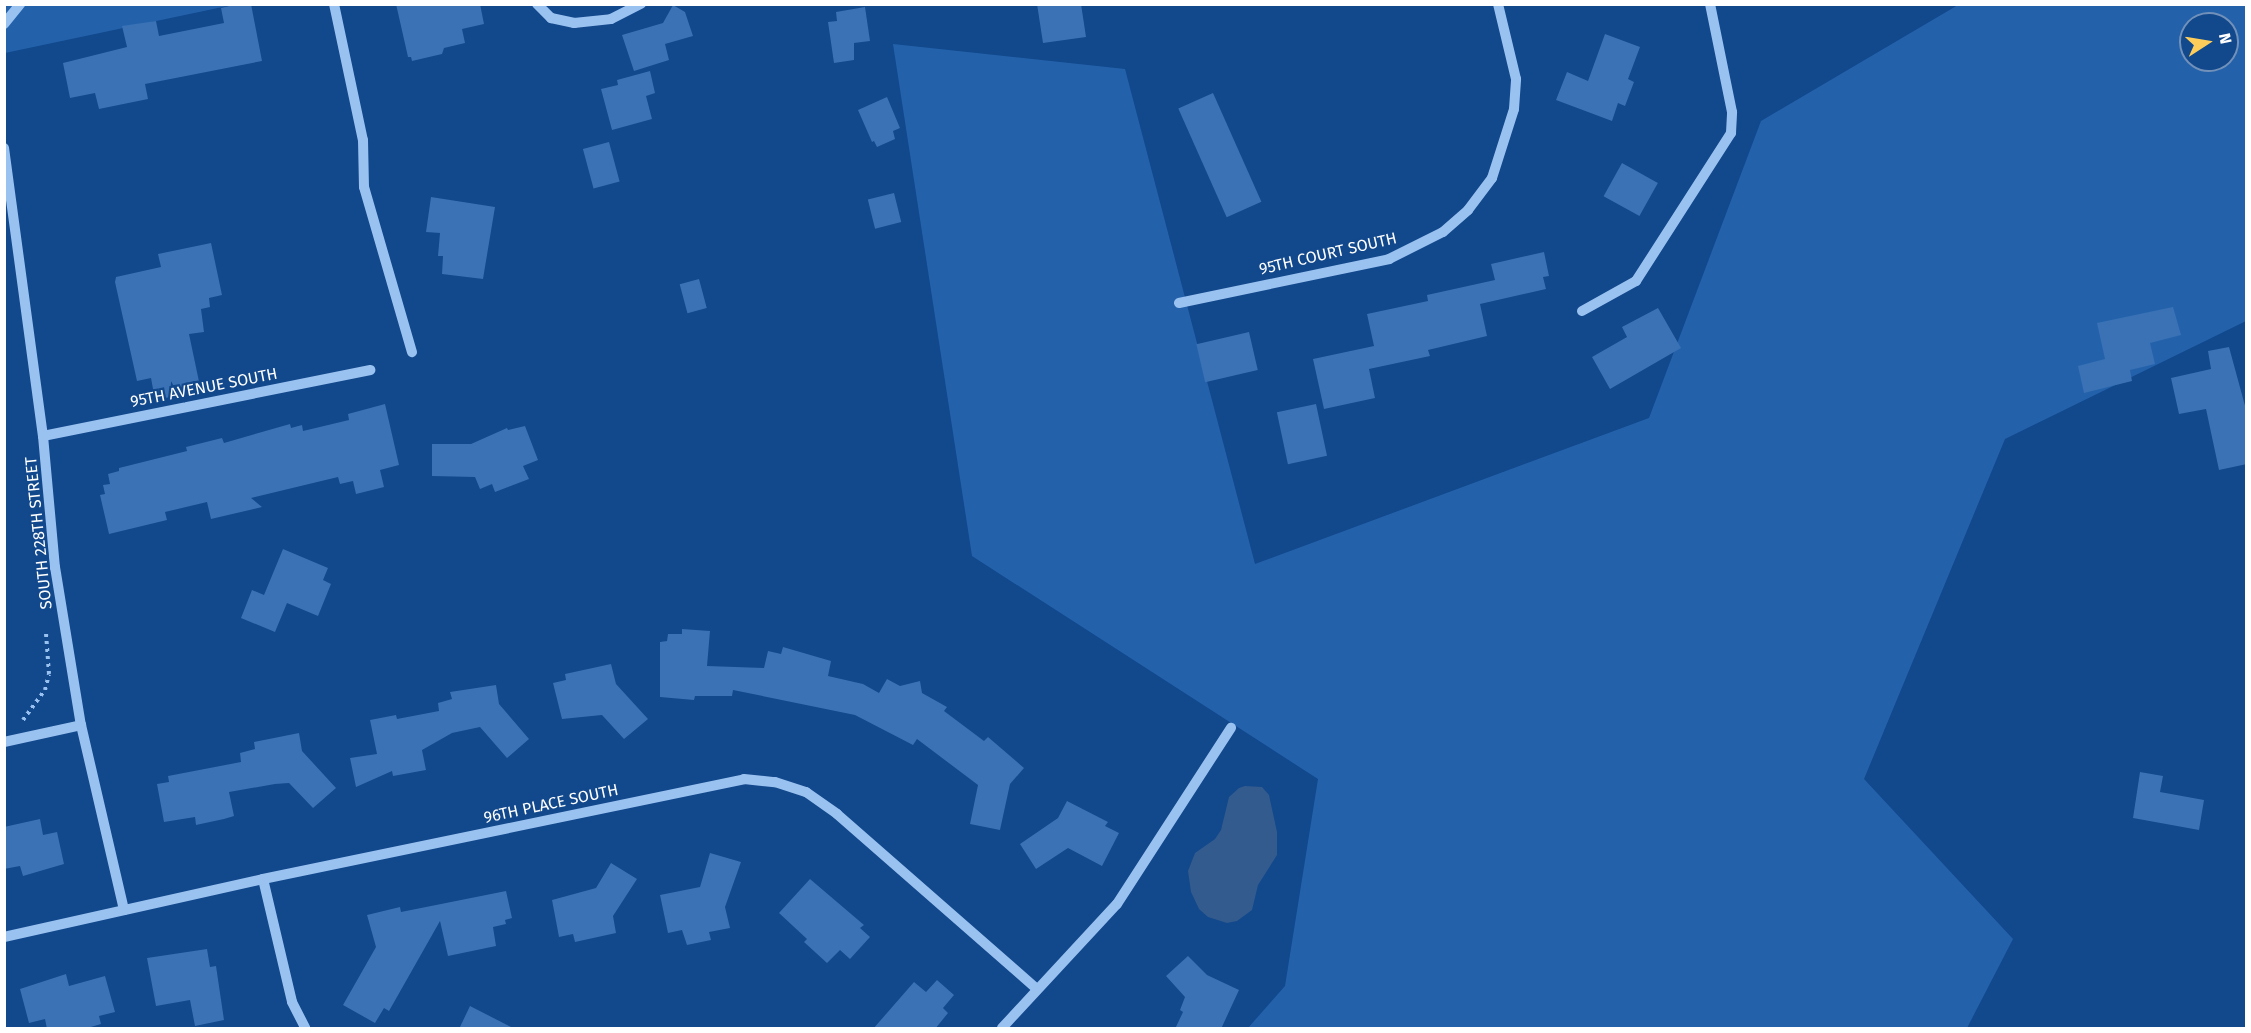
<!DOCTYPE html>
<style>
body{margin:0}
#map{position:relative;width:2251px;height:1033px;overflow:hidden;background:#12488c;font-family:"Fira Sans",sans-serif}
div>[style]{position:absolute}
.green>*{inset:0;background:#2362ab}
.water>*{inset:0;background:#335b8d}
.building>*{inset:0;background:#3a72b5;transform-origin:0 0}
.path>*{height:4px;margin-top:-2px;transform-origin:0;background:repeating-linear-gradient(90deg,#9ac2f1 0 3px,transparent 0 7.5px)}
.minor>*{height:10px;margin:-5px;padding:0 5px;transform-origin:5px;border-radius:5px;background:#9ac2f1}
span{translate:-50% -50%;white-space:nowrap;text-align:center;line-height:1.15;-webkit-text-stroke:4.5px #12488c;paint-order:stroke}
.street-label{font-size:16px;color:#fff}
.frame{position:absolute;inset:0;border:6px solid #fff;pointer-events:none}
.north{position:absolute;left:2179px;top:12px;width:60px;height:60px;box-sizing:border-box;background:#12488c;border:2px solid #7191ba;border-radius:50%;rotate:78deg;font-size:16px;font-weight:700;line-height:24px;text-align:center;color:#fff}
.north::after{content:'';display:block;margin:auto;width:21px;height:27px;background:#ffce5a;clip-path:polygon(50% 0,100% 100%,50% 72%,0 100%)}
</style>
<div id="map">
<div class="green">
<div style="clip-path:polygon(5px 4px,232px 5px,5px 53px)"></div>
<div style="clip-path:polygon(evenodd,1958px 5px,2246px 5px,2246px 321px,2005px 439px,1864px 779px,2013px 939px,1967px 1028px,1248px 1028px,1285px 986px,1318px 779px,972px 556px,893px 44px,1125px 69px,1255px 564px,1649px 418px,1761px 121px,1958px 5px,2191px 24px,2227px 24px,2227px 60px,2191px 60px,2191px 24px)"></div>
</div>
<div class="water">
<div style="clip-path:polygon(1245px 786px,1262px 787px,1269px 795px,1277px 832px,1277px 855px,1258px 885px,1252px 910px,1237px 921px,1227px 923px,1208px 917px,1199px 909px,1191px 892px,1188px 871px,1195px 853px,1215px 839px,1221px 830px,1229px 797px,1239px 788px)"></div>
</div>
<div class="building">
<div style="clip-path:polygon(237px 4px,251px 4px,262px 61px,145px 84px,148px 99px,99px 109px,95px 93px,70px 98px,63px 63px,127px 47px,122px 26px,156px 21px,159px 36px,224px 23px,221px 8px)"></div>
<div style="clip-path:polygon(396px 4px,480px 4px,484px 24px,462px 29px,465px 43px,444px 48px,442px 54px,412px 61px,411px 57px,408px 57px)"></div>
<div style="clip-path:polygon(1037px 4px,1081px 4px,1086px 37px,1043px 43px)"></div>
<div style="clip-path:polygon(673px 5px,685px 12px,693px 36px,665px 44px,669px 60px,634px 71px,622px 35px,663px 23px)"></div>
<div style="clip-path:polygon(865px 7px,870px 41px,854px 43px,854px 60px,834px 63px,828px 22px,837px 21px,836px 12px)"></div>
<div style="clip-path:polygon(1605px 34px,1640px 47px,1628px 79px,1634px 82px,1625px 106px,1618px 103px,1612px 121px,1556px 100px,1567px 72px,1588px 81px)"></div>
<div style="clip-path:polygon(650px 71px,655px 93px,646px 96px,652px 119px,612px 130px,601px 89px,618px 85px,617px 80px)"></div>
<div style="left:1213px;top:93px;width:119px;height:38px;rotate:66deg"></div>
<div style="clip-path:polygon(887px 97px,900px 128px,893px 131px,895px 139px,877px 147px,874px 141px,872px 142px,858px 110px)"></div>
<div style="left:609px;top:142px;width:41px;height:27px;rotate:75deg"></div>
<div style="left:1622px;top:163px;width:41px;height:38px;rotate:29deg"></div>
<div style="left:894px;top:193px;width:30px;height:27px;rotate:76deg"></div>
<div style="clip-path:polygon(431px 197px,495px 207px,483px 279px,442px 274px,443px 256px,438px 256px,440px 233px,426px 232px)"></div>
<div style="clip-path:polygon(211px 243px,222px 295px,209px 298px,210px 307px,201px 309px,204px 332px,189px 334px,201px 391px,155px 400px,151px 378px,137px 381px,115px 282px,116px 277px,161px 267px,158px 254px)"></div>
<div style="clip-path:polygon(1544px 252px,1549px 276px,1543px 277px,1546px 289px,1480px 304px,1487px 336px,1428px 350px,1430px 356px,1369px 369px,1375px 398px,1324px 409px,1313px 359px,1374px 346px,1367px 314px,1428px 301px,1427px 295px,1495px 280px,1491px 264px)"></div>
<div style="left:699px;top:279px;width:30px;height:20px;rotate:75deg"></div>
<div style="clip-path:polygon(2173px 307px,2181px 335px,2150px 343px,2155px 364px,2130px 370px,2132px 381px,2084px 393px,2078px 366px,2105px 359px,2097px 323px)"></div>
<div style="clip-path:polygon(1658px 308px,1681px 348px,1610px 389px,1592px 357px,1627px 337px,1622px 327px)"></div>
<div style="left:1249px;top:332px;width:39px;height:54px;rotate:77deg"></div>
<div style="clip-path:polygon(2229px 347px,2247px 413px,2247px 464px,2219px 470px,2206px 409px,2179px 414px,2171px 378px,2211px 369px,2208px 351px)"></div>
<div style="clip-path:polygon(385px 404px,399px 465px,380px 470px,384px 487px,356px 494px,353px 481px,340px 484px,338px 477px,251px 498px,262px 507px,211px 519px,207px 502px,165px 512px,167px 520px,109px 534px,100px 495px,105px 494px,103px 485px,110px 484px,108px 474px,119px 471px,119px 468px,187px 451px,186px 447px,222px 438px,224px 443px,290px 424px,291px 428px,302px 425px,303px 431px,349px 420px,348px 414px)"></div>
<div style="left:1316px;top:404px;width:53px;height:40px;rotate:78deg"></div>
<div style="clip-path:polygon(525px 426px,538px 460px,523px 466px,529px 479px,495px 492px,492px 484px,480px 489px,475px 477px,432px 476px,432px 444px,471px 444px,507px 428px,508px 430px)"></div>
<div style="clip-path:polygon(283px 549px,328px 568px,323px 580px,331px 584px,318px 616px,287px 603px,275px 632px,241px 618px,252px 590px,264px 595px)"></div>
<div style="clip-path:polygon(682px 629px,710px 631px,707px 666px,764px 668px,768px 651px,781px 654px,783px 647px,831px 661px,828px 676px,863px 684px,879px 693px,887px 679px,900px 686px,920px 681px,922px 693px,947px 707px,944px 711px,984px 741px,988px 737px,1024px 768px,1010px 784px,1000px 830px,970px 824px,978px 785px,917px 739px,913px 745px,855px 715px,733px 690px,732px 696px,695px 696px,694px 700px,660px 697px,660px 642px,667px 641px,668px 634px,682px 634px)"></div>
<div style="clip-path:polygon(611px 664px,616px 684px,648px 719px,624px 739px,602px 715px,562px 719px,553px 683px,566px 680px,565px 674px)"></div>
<div style="clip-path:polygon(496px 685px,499px 704px,529px 739px,507px 758px,480px 727px,452px 733px,422px 750px,426px 770px,393px 776px,392px 771px,356px 787px,350px 758px,377px 754px,370px 720px,396px 715px,397px 719px,439px 711px,438px 703px,452px 699px,450px 692px)"></div>
<div style="clip-path:polygon(299px 733px,302px 751px,336px 788px,313px 808px,289px 783px,275px 784px,229px 792px,234px 816px,224px 819px,196px 825px,195px 817px,164px 822px,157px 784px,169px 782px,168px 776px,241px 762px,240px 753px,255px 749px,254px 742px)"></div>
<div style="clip-path:polygon(2140px 772px,2163px 776px,2160px 792px,2204px 800px,2199px 830px,2133px 818px)"></div>
<div style="clip-path:polygon(1067px 801px,1108px 822px,1105px 826px,1119px 833px,1102px 866px,1068px 848px,1036px 869px,1020px 844px,1058px 818px)"></div>
<div style="clip-path:polygon(40px 819px,43px 835px,57px 832px,64px 864px,23px 876px,20px 866px,4px 869px,4px 827px)"></div>
<div style="clip-path:polygon(710px 853px,741px 862px,725px 907px,730px 928px,709px 932px,711px 940px,687px 945px,682px 930px,668px 933px,660px 895px,700px 887px)"></div>
<div style="clip-path:polygon(611px 863px,637px 879px,613px 916px,616px 933px,575px 942px,573px 934px,559px 937px,552px 900px,596px 888px)"></div>
<div style="clip-path:polygon(810px 879px,864px 925px,860px 928px,870px 937px,850px 959px,840px 950px,827px 963px,804px 942px,807px 939px,779px 913px)"></div>
<div style="clip-path:polygon(506px 891px,512px 918px,505px 920px,506px 924px,493px 927px,496px 946px,448px 956px,440px 921px,389px 1011px,384px 1008px,375px 1023px,343px 1005px,376px 947px,367px 915px,400px 907px,401px 912px)"></div>
<div style="clip-path:polygon(207px 949px,210px 967px,216px 966px,224px 1020px,195px 1026px,190px 1000px,156px 1006px,147px 958px)"></div>
<div style="clip-path:polygon(1188px 956px,1207px 975px,1239px 990px,1221px 1029px,1175px 1029px,1183px 1012px,1180px 1010px,1185px 997px,1166px 976px)"></div>
<div style="clip-path:polygon(66px 974px,69px 986px,105px 976px,115px 1012px,99px 1016px,101px 1024px,84px 1029px,47px 1029px,45px 1019px,29px 1023px,20px 989px)"></div>
<div style="clip-path:polygon(937px 980px,954px 995px,943px 1008px,948px 1013px,935px 1029px,873px 1029px,914px 982px,926px 992px)"></div>
<div style="clip-path:polygon(470px 1006px,515px 1029px,459px 1029px)"></div>
</div>
<div class="path">
<div style="left:23px;top:720px;width:37px;rotate:-54deg"></div>
<div style="left:45px;top:690px;width:16px;rotate:-76deg"></div>
<div style="left:49px;top:674px;width:41px;rotate:-94.2deg"></div>
</div>
<div class="minor">
<div style="left:334px;top:4px;width:139px;rotate:78deg"></div>
<div style="left:363px;top:140px;width:47px;rotate:88.8deg"></div>
<div style="left:364px;top:187px;width:172px;rotate:73.8deg"></div>
<div style="left:537px;top:4px;width:20px;rotate:45deg"></div>
<div style="left:551px;top:18px;width:24px;rotate:12deg"></div>
<div style="left:574px;top:23px;width:37px;rotate:-6deg"></div>
<div style="left:611px;top:19px;width:34px;rotate:-27deg"></div>
<div style="left:4px;top:24px;width:26px;rotate:-51deg"></div>
<div style="left:4px;top:148px;width:291px;rotate:82.3deg"></div>
<div style="left:43px;top:436px;width:132px;rotate:84.8deg"></div>
<div style="left:55px;top:567px;width:160px;rotate:80.7deg"></div>
<div style="left:81px;top:725px;width:190px;rotate:76.9deg"></div>
<div style="left:1179px;top:303px;width:215px;rotate:-11.8deg"></div>
<div style="left:1389px;top:259px;width:60px;rotate:-26.6deg"></div>
<div style="left:1443px;top:232px;width:33px;rotate:-41deg"></div>
<div style="left:1468px;top:210px;width:40px;rotate:-53deg"></div>
<div style="left:1492px;top:178px;width:72px;rotate:-72.3deg"></div>
<div style="left:1514px;top:109px;width:30px;rotate:-86deg"></div>
<div style="left:1516px;top:79px;width:77px;rotate:-103.5deg"></div>
<div style="left:1582px;top:311px;width:62px;rotate:-29.1deg"></div>
<div style="left:1636px;top:281px;width:176px;rotate:-57.3deg"></div>
<div style="left:1731px;top:133px;width:21px;rotate:-87deg"></div>
<div style="left:1732px;top:112px;width:110px;rotate:-101.5deg"></div>
<div style="left:43px;top:436px;width:334px;rotate:-11.4deg"></div>
<div style="left:4px;top:742px;width:79px;rotate:-12.4deg"></div>
<div style="left:263px;top:879px;width:126px;rotate:76.7deg"></div>
<div style="left:292px;top:1002px;width:29px;rotate:63deg"></div>
<div style="left:4px;top:937px;width:265px;rotate:-12.6deg"></div>
<div style="left:263px;top:879px;width:491px;rotate:-11.7deg"></div>
<div style="left:744px;top:779px;width:31px;rotate:6deg"></div>
<div style="left:775px;top:782px;width:33px;rotate:18deg"></div>
<div style="left:806px;top:792px;width:38px;rotate:35deg"></div>
<div style="left:837px;top:814px;width:266px;rotate:41.2deg"></div>
<div style="left:1002px;top:1028px;width:169px;rotate:-47.2deg"></div>
<div style="left:1117px;top:904px;width:210px;rotate:-57.1deg"></div>
</div>
<div class="street-label">
<span style="left:1328px;top:254px;rotate:-13deg">95TH COURT SOUTH</span>
<span style="left:204px;top:388px;rotate:-11deg">95TH AVENUE SOUTH</span>
<span style="left:39px;top:533px;rotate:-96deg">SOUTH 228TH STREET</span>
<span style="left:551px;top:804px;rotate:-12deg">96TH PLACE SOUTH</span>
</div>
<div class="frame"></div>
<div class="north">N</div>
</div>
